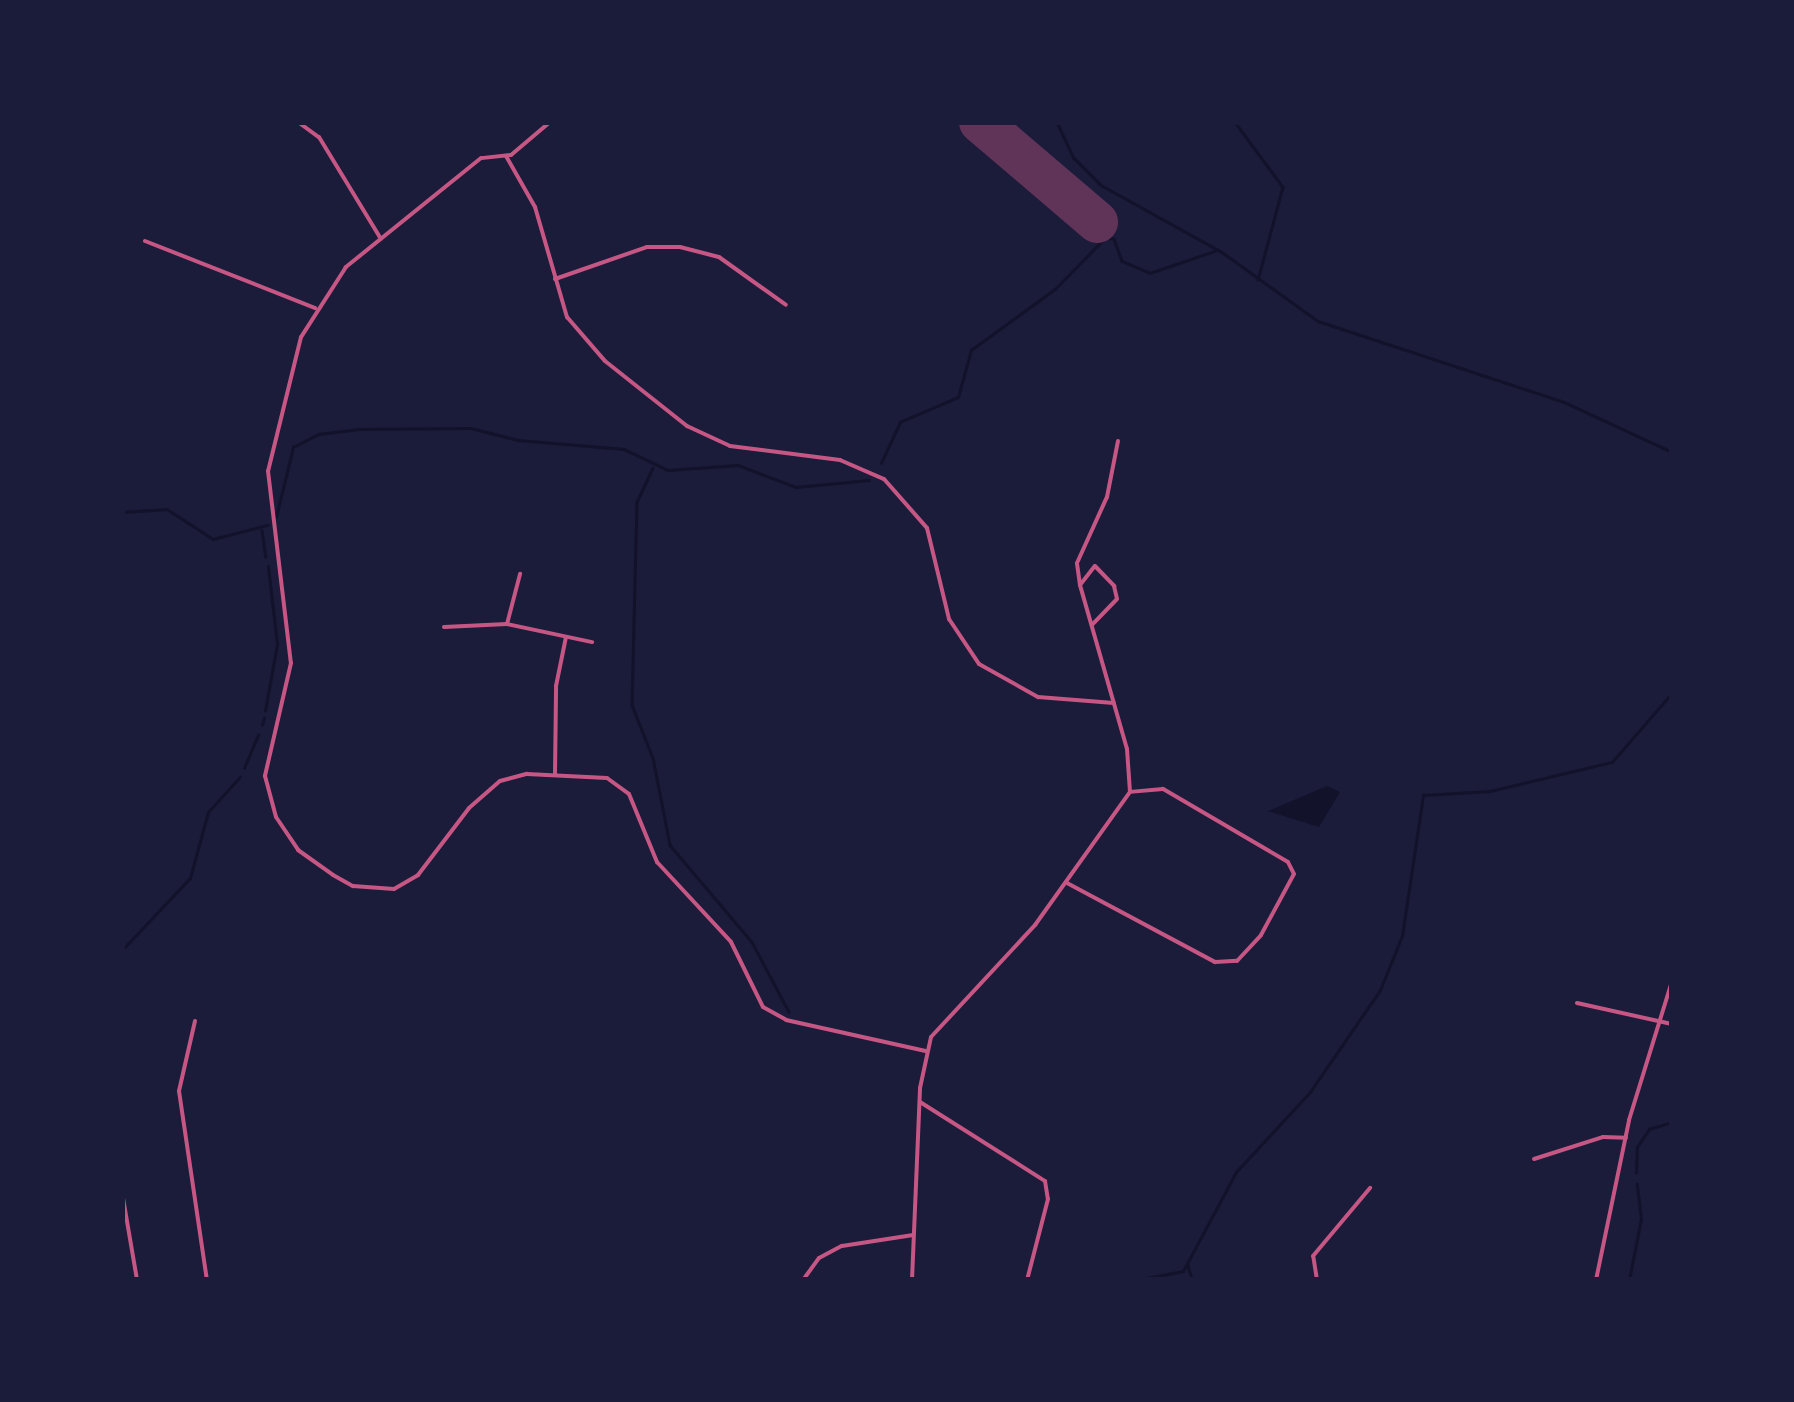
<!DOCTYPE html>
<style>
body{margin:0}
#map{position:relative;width:1794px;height:1402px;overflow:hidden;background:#1b1b3a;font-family:"DM Sans",sans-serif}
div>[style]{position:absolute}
.water>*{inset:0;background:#12122b}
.stream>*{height:2.5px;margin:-1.25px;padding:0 1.25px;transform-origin:1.25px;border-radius:1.25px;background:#12122b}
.runway>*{height:42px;margin:-21px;padding:0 21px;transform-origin:21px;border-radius:21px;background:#603358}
.minor>*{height:4px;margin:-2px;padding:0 2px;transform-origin:2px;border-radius:2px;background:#c65784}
span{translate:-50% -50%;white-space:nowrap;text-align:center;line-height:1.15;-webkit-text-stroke:8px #1b1b3a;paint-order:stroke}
.frame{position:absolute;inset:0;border:125px solid #1b1b3a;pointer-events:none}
</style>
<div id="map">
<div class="water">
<div style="clip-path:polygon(1327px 786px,1340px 792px,1319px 827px,1268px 811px)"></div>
</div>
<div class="stream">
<div style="left:1057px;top:122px;width:40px;rotate:65deg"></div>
<div style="left:1074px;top:158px;width:38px;rotate:45deg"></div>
<div style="left:1101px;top:185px;width:138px;rotate:29deg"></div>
<div style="left:1222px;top:252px;width:118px;rotate:35.7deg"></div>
<div style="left:1318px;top:321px;width:259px;rotate:18.2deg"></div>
<div style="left:1564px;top:402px;width:119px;rotate:24.8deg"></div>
<div style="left:1235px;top:122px;width:81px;rotate:53.6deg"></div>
<div style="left:1283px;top:187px;width:96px;rotate:105deg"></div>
<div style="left:881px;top:463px;width:45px;rotate:-65.1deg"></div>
<div style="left:900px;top:422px;width:63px;rotate:-23.3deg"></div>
<div style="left:958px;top:397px;width:49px;rotate:-74.5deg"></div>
<div style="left:971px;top:350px;width:104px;rotate:-36deg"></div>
<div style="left:1055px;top:289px;width:73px;rotate:-45.6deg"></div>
<div style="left:1106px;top:237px;width:8px;rotate:14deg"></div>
<div style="left:1114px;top:239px;width:23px;rotate:70deg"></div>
<div style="left:1122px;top:261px;width:30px;rotate:23deg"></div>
<div style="left:1150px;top:273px;width:71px;rotate:-18.9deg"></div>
<div style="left:653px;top:468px;width:38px;rotate:115deg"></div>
<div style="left:637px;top:502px;width:203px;rotate:91.4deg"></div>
<div style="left:632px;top:705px;width:57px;rotate:68.4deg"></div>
<div style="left:653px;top:758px;width:89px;rotate:78.9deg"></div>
<div style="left:670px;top:845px;width:127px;rotate:49.8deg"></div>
<div style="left:752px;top:942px;width:79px;rotate:62.1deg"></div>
<div style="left:122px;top:512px;width:45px;rotate:-3.8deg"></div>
<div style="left:167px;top:509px;width:55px;rotate:33.1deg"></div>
<div style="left:213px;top:539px;width:56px;rotate:-14.5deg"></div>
<div style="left:276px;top:517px;width:72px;rotate:-76.3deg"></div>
<div style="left:293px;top:447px;width:29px;rotate:-27deg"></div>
<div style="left:319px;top:434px;width:38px;rotate:-7deg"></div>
<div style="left:357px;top:429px;width:114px;rotate:-0.5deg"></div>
<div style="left:471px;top:428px;width:49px;rotate:14.3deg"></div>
<div style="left:518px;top:440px;width:106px;rotate:4.9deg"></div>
<div style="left:624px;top:449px;width:49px;rotate:25.5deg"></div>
<div style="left:668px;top:470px;width:70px;rotate:-4.1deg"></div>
<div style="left:738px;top:465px;width:62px;rotate:20.8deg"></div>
<div style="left:796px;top:487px;width:73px;rotate:-5.5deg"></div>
<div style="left:262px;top:530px;width:27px;rotate:82deg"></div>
<div style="left:265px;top:711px;width:68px;rotate:-79.8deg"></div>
<div style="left:277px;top:644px;width:78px;rotate:-96.7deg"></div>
<div style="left:262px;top:725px;width:7px;rotate:-74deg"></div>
<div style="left:244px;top:768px;width:36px;rotate:-67deg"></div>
<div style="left:122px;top:950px;width:99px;rotate:-46.6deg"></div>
<div style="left:190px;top:878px;width:68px;rotate:-74.7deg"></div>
<div style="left:208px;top:812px;width:47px;rotate:-47.6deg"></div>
<div style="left:1636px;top:1173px;width:26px;rotate:-88deg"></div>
<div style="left:1637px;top:1147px;width:22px;rotate:-56deg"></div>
<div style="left:1649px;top:1129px;width:24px;rotate:-17deg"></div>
<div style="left:1188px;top:1265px;width:16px;rotate:75deg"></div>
<div style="left:1136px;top:1280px;width:48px;rotate:-10.8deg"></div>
<div style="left:1183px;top:1271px;width:112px;rotate:-61.8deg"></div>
<div style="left:1236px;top:1172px;width:109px;rotate:-47.2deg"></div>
<div style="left:1310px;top:1092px;width:124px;rotate:-55.5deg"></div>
<div style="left:1380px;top:990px;width:58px;rotate:-67.8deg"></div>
<div style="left:1402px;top:936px;width:143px;rotate:-81.5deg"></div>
<div style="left:1423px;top:795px;width:67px;rotate:-3.4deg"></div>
<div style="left:1490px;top:791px;width:125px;rotate:-13.4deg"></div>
<div style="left:1612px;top:762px;width:91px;rotate:-49deg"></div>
<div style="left:1629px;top:1280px;width:62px;rotate:-78.9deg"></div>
<div style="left:1641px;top:1219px;width:35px;rotate:-97deg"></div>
</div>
<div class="runway">
<div style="left:980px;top:122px;width:154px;rotate:40.5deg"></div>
</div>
<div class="minor">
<div style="left:298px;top:122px;width:26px;rotate:36deg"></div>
<div style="left:319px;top:137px;width:119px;rotate:58.7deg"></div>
<div style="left:550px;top:122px;width:51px;rotate:139.8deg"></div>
<div style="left:511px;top:155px;width:30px;rotate:174deg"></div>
<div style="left:481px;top:158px;width:174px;rotate:141.1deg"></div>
<div style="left:346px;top:267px;width:83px;rotate:122.7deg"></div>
<div style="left:301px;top:337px;width:138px;rotate:103.8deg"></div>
<div style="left:268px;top:471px;width:193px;rotate:83.2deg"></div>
<div style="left:291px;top:663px;width:116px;rotate:103deg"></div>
<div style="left:265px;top:776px;width:42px;rotate:75deg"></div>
<div style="left:276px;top:817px;width:40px;rotate:56deg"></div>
<div style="left:298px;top:850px;width:43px;rotate:35.5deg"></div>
<div style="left:333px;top:875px;width:23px;rotate:29deg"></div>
<div style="left:353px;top:886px;width:41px;rotate:4.2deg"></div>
<div style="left:394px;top:889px;width:28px;rotate:-30deg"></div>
<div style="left:418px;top:875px;width:84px;rotate:-52.7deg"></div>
<div style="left:469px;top:808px;width:41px;rotate:-41.1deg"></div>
<div style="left:500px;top:781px;width:28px;rotate:-15deg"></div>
<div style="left:527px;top:774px;width:80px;rotate:2.9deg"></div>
<div style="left:607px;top:778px;width:27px;rotate:36deg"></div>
<div style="left:629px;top:794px;width:74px;rotate:67.6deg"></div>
<div style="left:657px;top:862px;width:109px;rotate:47.2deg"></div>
<div style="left:731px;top:942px;width:72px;rotate:63.8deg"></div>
<div style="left:763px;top:1007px;width:26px;rotate:29deg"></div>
<div style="left:786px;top:1020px;width:143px;rotate:12.5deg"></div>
<div style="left:506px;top:156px;width:59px;rotate:60.4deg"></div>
<div style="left:535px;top:207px;width:115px;rotate:73.8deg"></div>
<div style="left:567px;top:317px;width:58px;rotate:49.2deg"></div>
<div style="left:605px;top:361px;width:105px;rotate:38.4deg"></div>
<div style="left:687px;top:426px;width:47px;rotate:24.9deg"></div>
<div style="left:730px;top:446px;width:111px;rotate:7.3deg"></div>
<div style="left:840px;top:460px;width:48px;rotate:23.4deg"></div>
<div style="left:884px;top:479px;width:65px;rotate:48.7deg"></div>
<div style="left:927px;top:528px;width:94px;rotate:76.4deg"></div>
<div style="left:949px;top:619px;width:54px;rotate:56.3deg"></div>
<div style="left:979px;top:664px;width:68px;rotate:29.2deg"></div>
<div style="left:1038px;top:697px;width:76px;rotate:4.5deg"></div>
<div style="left:145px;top:241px;width:183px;rotate:21.5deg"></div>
<div style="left:555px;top:279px;width:97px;rotate:-19.2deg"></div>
<div style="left:647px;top:247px;width:33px"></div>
<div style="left:680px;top:247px;width:40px;rotate:14.4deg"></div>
<div style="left:719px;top:257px;width:82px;rotate:35.6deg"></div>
<div style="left:1080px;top:585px;width:22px;rotate:-98deg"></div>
<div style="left:1077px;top:563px;width:72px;rotate:-65.6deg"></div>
<div style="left:1107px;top:497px;width:57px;rotate:-78.9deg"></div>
<div style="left:507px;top:624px;width:52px;rotate:-75.4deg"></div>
<div style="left:444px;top:627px;width:63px;rotate:-2.7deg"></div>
<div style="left:507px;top:624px;width:87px;rotate:12deg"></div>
<div style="left:555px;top:774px;width:88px;rotate:-89.3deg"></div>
<div style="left:556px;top:686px;width:50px;rotate:-78.5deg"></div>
<div style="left:1067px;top:883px;width:168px;rotate:28.1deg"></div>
<div style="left:1215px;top:962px;width:22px;rotate:-3deg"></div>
<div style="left:1237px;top:961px;width:35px;rotate:-47deg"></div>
<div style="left:1261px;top:935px;width:69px;rotate:-61.6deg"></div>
<div style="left:1294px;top:874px;width:13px;rotate:-117deg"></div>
<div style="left:1288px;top:862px;width:145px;rotate:-149.7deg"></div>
<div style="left:1163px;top:789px;width:33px;rotate:175deg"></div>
<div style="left:1577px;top:1003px;width:97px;rotate:12.5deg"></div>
<div style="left:195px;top:1021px;width:72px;rotate:102.9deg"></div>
<div style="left:179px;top:1091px;width:191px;rotate:81.6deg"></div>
<div style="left:920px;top:1102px;width:148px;rotate:32.3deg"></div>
<div style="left:1045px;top:1181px;width:18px;rotate:81deg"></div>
<div style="left:1048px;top:1199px;width:84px;rotate:104.5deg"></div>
<div style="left:1534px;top:1159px;width:72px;rotate:-17.7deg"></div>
<div style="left:1603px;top:1137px;width:23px;rotate:2deg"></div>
<div style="left:122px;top:1192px;width:89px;rotate:80.3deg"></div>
<div style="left:803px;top:1280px;width:27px;rotate:-54deg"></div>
<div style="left:819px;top:1258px;width:26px;rotate:-28deg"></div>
<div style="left:842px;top:1246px;width:72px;rotate:-8.8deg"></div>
<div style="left:912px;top:1280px;width:192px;rotate:-87.6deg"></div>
<div style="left:920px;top:1088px;width:52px;rotate:-77.8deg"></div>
<div style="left:931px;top:1037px;width:153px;rotate:-47.1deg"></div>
<div style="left:1035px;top:925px;width:163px;rotate:-54.5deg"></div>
<div style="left:1130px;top:792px;width:43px;rotate:-94deg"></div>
<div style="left:1127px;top:749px;width:171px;rotate:-106deg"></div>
<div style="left:1080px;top:585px;width:24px;rotate:-52deg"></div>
<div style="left:1095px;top:566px;width:28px;rotate:46deg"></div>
<div style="left:1114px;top:586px;width:13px;rotate:77deg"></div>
<div style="left:1117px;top:599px;width:36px;rotate:134deg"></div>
<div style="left:1317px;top:1280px;width:24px;rotate:-99deg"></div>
<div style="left:1313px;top:1256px;width:89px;rotate:-50deg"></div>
<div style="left:1596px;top:1280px;width:163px;rotate:-78.3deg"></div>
<div style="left:1629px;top:1120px;width:145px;rotate:-72.8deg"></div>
</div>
<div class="frame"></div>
</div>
